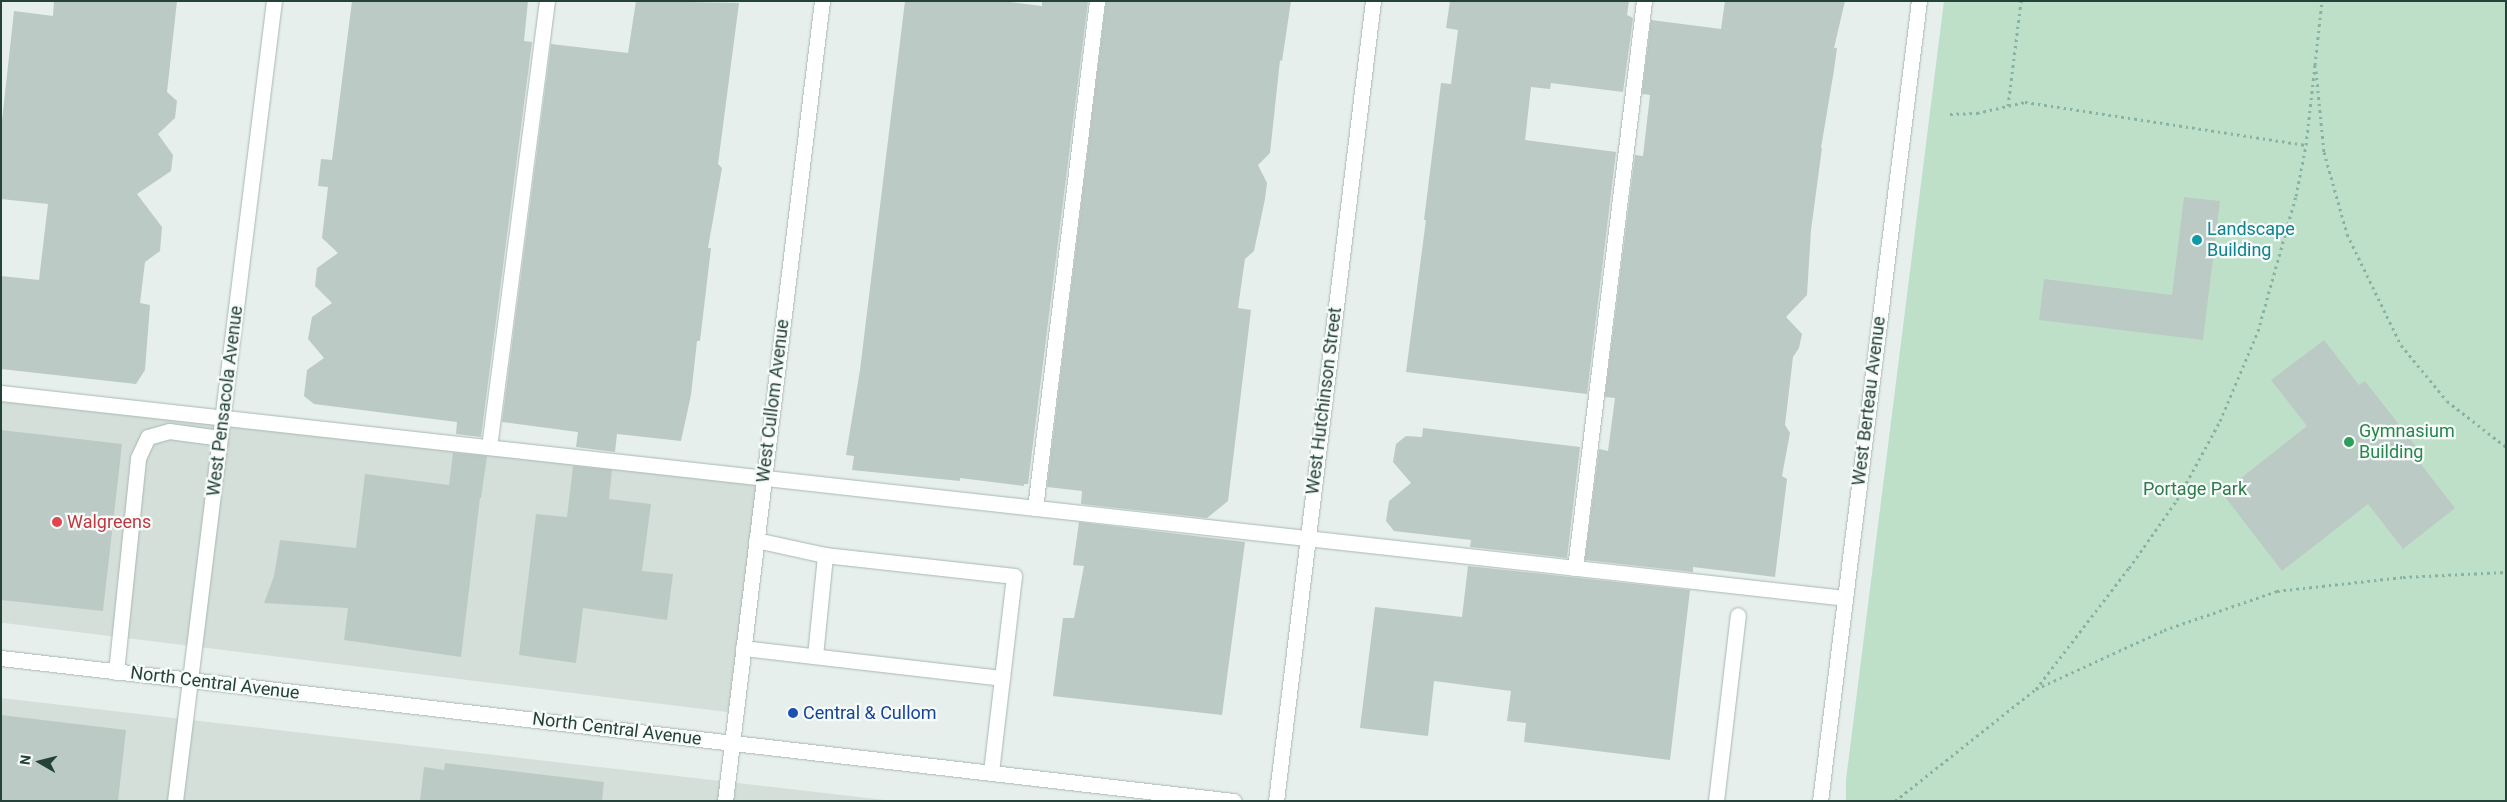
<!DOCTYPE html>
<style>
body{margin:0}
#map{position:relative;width:2507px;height:802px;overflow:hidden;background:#e6efeb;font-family:Roboto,sans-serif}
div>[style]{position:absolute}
.built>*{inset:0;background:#d4dfda;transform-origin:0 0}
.green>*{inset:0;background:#bfe0c8}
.building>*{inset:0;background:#bbcac4}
.path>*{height:3px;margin-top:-1.5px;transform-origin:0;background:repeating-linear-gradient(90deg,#86b3a5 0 2.5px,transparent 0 6.5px)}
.roads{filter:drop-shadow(0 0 1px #a8b8b2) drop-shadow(0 0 1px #a8b8b2)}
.service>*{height:15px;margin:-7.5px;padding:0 7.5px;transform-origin:7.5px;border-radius:7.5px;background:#fff}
.minor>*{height:15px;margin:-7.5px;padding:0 7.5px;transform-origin:7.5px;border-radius:7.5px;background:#fff}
.secondary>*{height:15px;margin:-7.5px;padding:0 7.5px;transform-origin:7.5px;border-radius:7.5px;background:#fff}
.dots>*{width:14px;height:14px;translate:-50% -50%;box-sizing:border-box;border:2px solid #f7fbf9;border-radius:50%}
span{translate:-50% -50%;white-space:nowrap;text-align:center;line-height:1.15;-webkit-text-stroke:4.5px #f7fbf9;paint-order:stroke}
.culture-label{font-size:18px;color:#0d838f}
.left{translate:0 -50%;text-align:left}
.street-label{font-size:18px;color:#24423a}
.leisure-label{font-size:18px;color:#27864d}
.park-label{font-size:18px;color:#2d7a4b}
.health-label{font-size:18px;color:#be3a42}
.transit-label{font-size:18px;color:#164399}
.frame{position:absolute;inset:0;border:2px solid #24423a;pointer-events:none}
.north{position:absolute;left:15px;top:737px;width:50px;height:50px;-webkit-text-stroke:4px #f7fbf9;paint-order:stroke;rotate:278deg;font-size:14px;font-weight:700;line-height:20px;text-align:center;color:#24423a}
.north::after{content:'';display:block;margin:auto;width:18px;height:22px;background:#24423a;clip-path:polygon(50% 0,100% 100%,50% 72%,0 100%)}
</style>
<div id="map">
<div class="built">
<div style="left:1px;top:390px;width:762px;height:231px;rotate:7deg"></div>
<div style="clip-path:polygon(1px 698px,893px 801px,1px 801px)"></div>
</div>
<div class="green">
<div style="clip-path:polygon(1944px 1px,2506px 1px,2506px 801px,1846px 801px,1846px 780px)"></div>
</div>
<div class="building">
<div style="clip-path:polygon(54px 1px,177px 1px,167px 92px,177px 101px,175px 118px,158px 134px,173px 155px,171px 171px,137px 194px,162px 227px,160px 251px,145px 262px,140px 303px,150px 305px,145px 370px,136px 384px,1px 369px,1px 276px,39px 280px,48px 204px,1px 199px,1px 130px,14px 11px,53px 16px)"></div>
<div style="clip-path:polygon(352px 1px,528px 1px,524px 41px,532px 42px,481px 437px,456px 434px,457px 422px,314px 404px,304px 396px,307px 370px,324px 358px,308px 339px,312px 317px,332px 303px,315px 286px,317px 268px,338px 253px,322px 238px,328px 187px,318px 186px,321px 159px,332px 160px)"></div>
<div style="clip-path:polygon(636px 1px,739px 3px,718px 164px,722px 168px,708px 248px,711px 248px,700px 341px,697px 341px,691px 395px,681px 441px,617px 434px,615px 452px,576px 447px,578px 432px,502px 422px,551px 44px,628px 53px)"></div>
<div style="clip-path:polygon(905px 1px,1002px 1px,1042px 6px,1042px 1px,1088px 1px,1028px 484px,1024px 484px,1024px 486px,960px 478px,960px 481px,852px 470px,854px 456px,846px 455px,860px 370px)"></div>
<div style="clip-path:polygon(1106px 1px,1291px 1px,1282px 61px,1280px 60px,1270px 153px,1258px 165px,1267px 183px,1265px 199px,1254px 251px,1245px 259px,1238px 308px,1251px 310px,1228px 501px,1207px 518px,1081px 504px,1082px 491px,1047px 487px)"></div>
<div style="clip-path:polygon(1450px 1px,1629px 1px,1627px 15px,1633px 18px,1623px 92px,1551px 83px,1550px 89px,1531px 87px,1525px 140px,1616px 152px,1587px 394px,1406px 372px,1426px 220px,1424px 220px,1441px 83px,1451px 84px,1458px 30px,1446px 28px)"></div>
<div style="clip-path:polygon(1725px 1px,1845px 1px,1834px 48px,1837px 48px,1834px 70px,1821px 148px,1822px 148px,1811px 230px,1807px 295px,1786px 317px,1802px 334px,1799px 348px,1793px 357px,1785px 425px,1790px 433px,1782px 476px,1787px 479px,1775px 577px,1693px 567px,1693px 572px,1585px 560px,1599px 449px,1608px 451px,1615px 398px,1605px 397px,1635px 155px,1643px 156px,1650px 95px,1642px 94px,1651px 20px,1721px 29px)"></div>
<div style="clip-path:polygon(2184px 197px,2220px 201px,2203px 340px,2039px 320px,2044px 279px,2172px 295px)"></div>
<div style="clip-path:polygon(2324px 340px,2359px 385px,2365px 381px,2425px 458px,2420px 463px,2455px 508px,2403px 549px,2368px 504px,2282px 571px,2222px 493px,2307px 426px,2271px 380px)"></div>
<div style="clip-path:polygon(1423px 428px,1580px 447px,1567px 558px,1470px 547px,1471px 540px,1394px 531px,1386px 521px,1389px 501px,1411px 483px,1393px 462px,1396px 444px,1406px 436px,1422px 437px)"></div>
<div style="clip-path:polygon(1px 430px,122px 444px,103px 611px,1px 600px)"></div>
<div style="clip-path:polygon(453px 453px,487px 456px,481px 498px,480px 498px,461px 657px,344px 640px,348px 608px,264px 603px,274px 576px,280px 540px,356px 548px,365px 474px,449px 485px)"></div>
<div style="clip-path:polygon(573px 466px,612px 470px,609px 499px,651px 504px,642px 571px,673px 574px,667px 620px,583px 608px,576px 663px,519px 655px,536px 514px,567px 517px)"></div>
<div style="clip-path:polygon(1079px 522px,1245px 542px,1222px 715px,1053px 696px,1063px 618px,1074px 618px,1084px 566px,1073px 565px)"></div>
<div style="clip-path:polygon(1468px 566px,1690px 590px,1670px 760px,1524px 742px,1526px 723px,1507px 721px,1511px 691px,1434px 681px,1428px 736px,1360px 728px,1375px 607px,1462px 617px)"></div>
<div style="clip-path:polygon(1px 715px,126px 730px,118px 801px,1px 801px)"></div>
<div style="clip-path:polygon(445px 763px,604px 782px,602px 801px,420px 801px,424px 767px,444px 770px)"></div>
</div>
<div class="path">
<div style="left:2315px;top:65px;width:64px;rotate:-83.8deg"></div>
<div style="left:2316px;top:71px;width:81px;rotate:84.4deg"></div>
<div style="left:2324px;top:152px;width:85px;rotate:74.3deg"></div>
<div style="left:2347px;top:234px;width:123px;rotate:64.1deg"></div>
<div style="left:2401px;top:345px;width:72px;rotate:50.6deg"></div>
<div style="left:2447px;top:401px;width:75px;rotate:37.9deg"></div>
<div style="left:2008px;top:106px;width:106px;rotate:-82.9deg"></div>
<div style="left:1950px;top:114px;width:27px;rotate:-2deg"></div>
<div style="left:1977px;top:113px;width:49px;rotate:-12.9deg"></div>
<div style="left:2025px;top:102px;width:284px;rotate:8.7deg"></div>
<div style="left:2036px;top:689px;width:153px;rotate:-52.5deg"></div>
<div style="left:2129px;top:568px;width:83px;rotate:-54.8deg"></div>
<div style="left:2177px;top:500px;width:90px;rotate:-61.4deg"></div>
<div style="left:2220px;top:421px;width:98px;rotate:-67.1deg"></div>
<div style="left:2258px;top:331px;width:140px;rotate:-74.3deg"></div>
<div style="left:2296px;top:196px;width:52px;rotate:-78.9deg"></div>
<div style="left:2306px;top:145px;width:81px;rotate:-83.6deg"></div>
<div style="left:1895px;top:801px;width:180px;rotate:-38.5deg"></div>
<div style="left:2036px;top:689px;width:141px;rotate:-24.7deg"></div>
<div style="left:2164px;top:630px;width:120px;rotate:-19deg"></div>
<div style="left:2277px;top:591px;width:127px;rotate:-6.3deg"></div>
<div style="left:2403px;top:577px;width:103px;rotate:-2.8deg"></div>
</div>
<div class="roads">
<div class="service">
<div style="left:1px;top:393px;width:1855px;rotate:6.34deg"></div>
<div style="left:489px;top:447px;width:450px;rotate:-82.6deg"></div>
<div style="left:1035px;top:508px;width:511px;rotate:-83.03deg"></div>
<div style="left:756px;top:540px;width:71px;rotate:12.3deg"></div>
<div style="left:1575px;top:568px;width:571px;rotate:-83.06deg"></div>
<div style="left:743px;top:648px;width:261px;rotate:6.6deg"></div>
<div style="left:815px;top:656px;width:101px;rotate:-84.3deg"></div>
<div style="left:825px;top:555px;width:190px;rotate:6.3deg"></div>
<div style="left:1014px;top:576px;width:198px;rotate:96.7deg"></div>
<div style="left:116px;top:672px;width:215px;rotate:-84.1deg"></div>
<div style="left:138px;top:458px;width:23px;rotate:-65deg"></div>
<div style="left:148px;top:437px;width:22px;rotate:-16deg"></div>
<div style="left:169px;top:431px;width:51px;rotate:7.8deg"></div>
<div style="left:1716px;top:801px;width:187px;rotate:-83.3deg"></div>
</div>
<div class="minor">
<div style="left:175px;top:801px;width:806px;rotate:-82.95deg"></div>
<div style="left:725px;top:801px;width:806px;rotate:-83.09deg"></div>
<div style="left:1276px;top:801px;width:806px;rotate:-83.09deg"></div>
<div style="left:1820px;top:801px;width:806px;rotate:-82.95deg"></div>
</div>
<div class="secondary">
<div style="left:1px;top:658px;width:1241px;rotate:6.62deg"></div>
</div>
</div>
<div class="dots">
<div style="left:2197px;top:240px;background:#0f9aa8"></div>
<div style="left:2349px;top:442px;background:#2e9e5b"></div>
<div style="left:57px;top:522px;background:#e0444e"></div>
<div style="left:793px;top:713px;background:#1a4fb4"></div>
</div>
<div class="culture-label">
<span class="left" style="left:2207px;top:240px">Landscape<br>Building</span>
</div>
<div class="street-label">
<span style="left:225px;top:401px;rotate:-83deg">West Pensacola Avenue</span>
<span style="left:773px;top:401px;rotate:-83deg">West Cullom Avenue</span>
<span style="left:1324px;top:401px;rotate:-83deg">West Hutchinson Street</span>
<span style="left:1869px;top:401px;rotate:-83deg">West Berteau Avenue</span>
<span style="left:215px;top:683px;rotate:7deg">North Central Avenue</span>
<span style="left:617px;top:729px;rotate:7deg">North Central Avenue</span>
</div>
<div class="leisure-label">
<span class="left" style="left:2359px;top:442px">Gymnasium<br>Building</span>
</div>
<div class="park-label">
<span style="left:2195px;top:489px">Portage Park</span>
</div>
<div class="health-label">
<span class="left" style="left:67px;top:522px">Walgreens</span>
</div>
<div class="transit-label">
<span class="left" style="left:803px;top:713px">Central &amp; Cullom</span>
</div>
<div class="frame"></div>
<div class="north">N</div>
</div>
